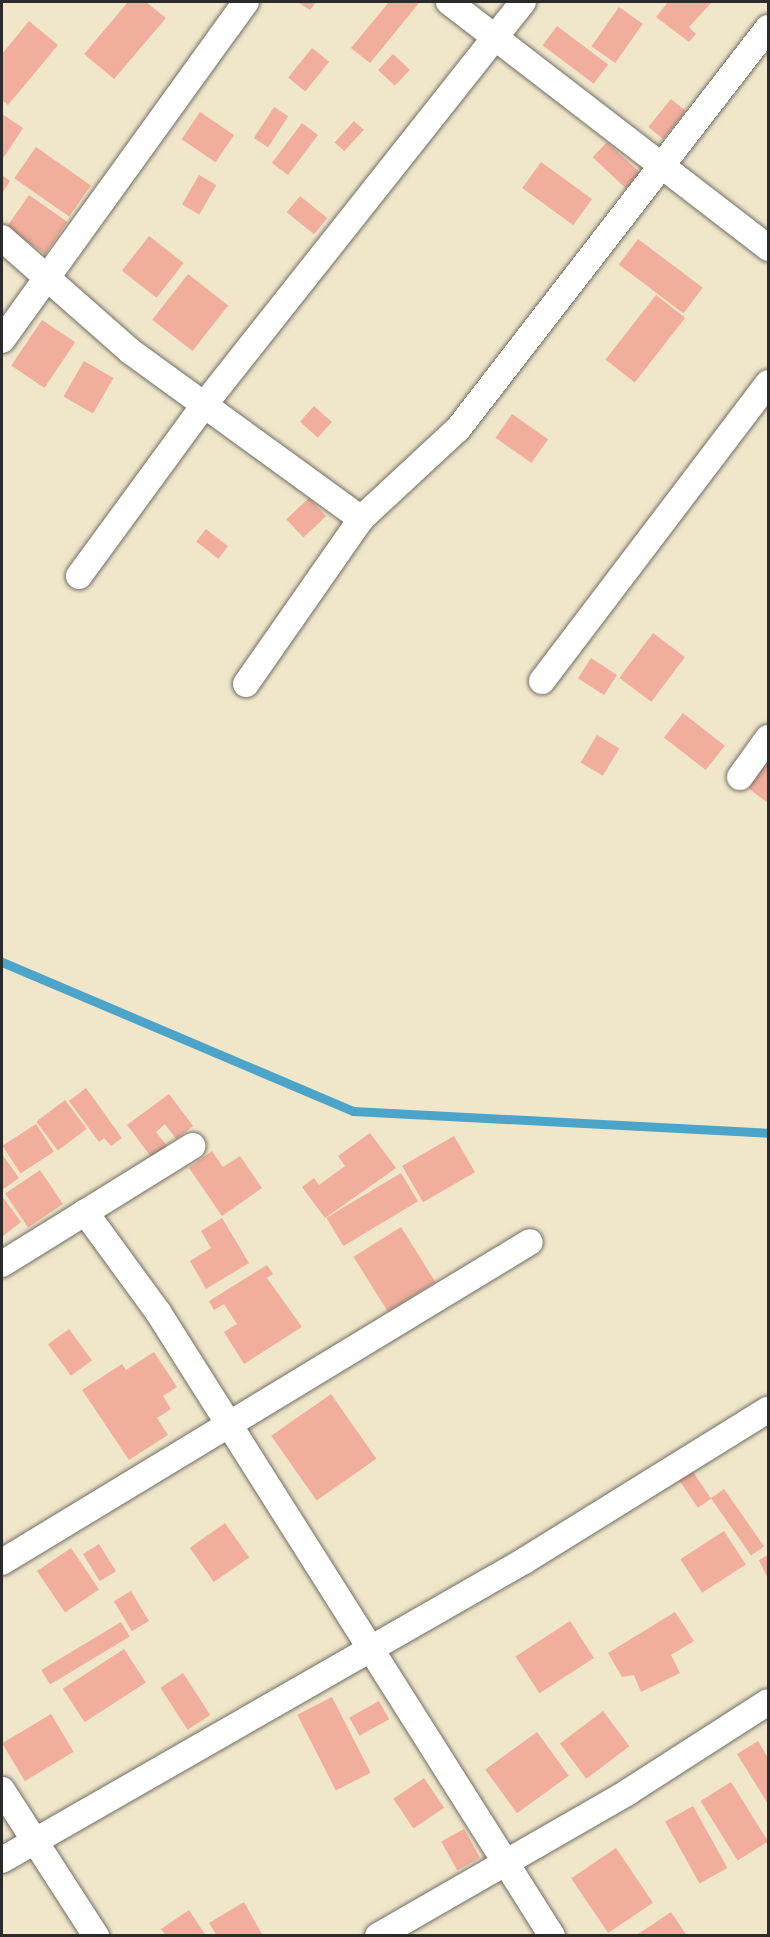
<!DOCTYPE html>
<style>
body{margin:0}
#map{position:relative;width:770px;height:1937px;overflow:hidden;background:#f0e7cb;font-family:"IM FELL DW Pica",serif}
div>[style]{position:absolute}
.stream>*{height:9px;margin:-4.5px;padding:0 4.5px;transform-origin:4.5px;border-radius:4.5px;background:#4da4c9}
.building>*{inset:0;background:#f1ae9c;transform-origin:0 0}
.roads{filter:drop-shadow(0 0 2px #706d63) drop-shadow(0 0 2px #706d63)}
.street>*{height:26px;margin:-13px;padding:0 13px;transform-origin:13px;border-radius:13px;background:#fff}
span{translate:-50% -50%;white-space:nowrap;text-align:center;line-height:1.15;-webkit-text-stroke:6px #fcf5e5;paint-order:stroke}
.frame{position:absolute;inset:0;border:3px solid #2b2b2b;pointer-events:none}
</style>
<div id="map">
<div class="stream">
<div style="left:2px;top:962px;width:381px;rotate:23deg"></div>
<div style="left:353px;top:1111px;width:416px;rotate:3deg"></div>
</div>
<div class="building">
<div style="clip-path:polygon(128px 2px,146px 2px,166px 18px,114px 79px,84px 54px)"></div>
<div style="clip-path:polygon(298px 2px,316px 2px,310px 10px)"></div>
<div style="clip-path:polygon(389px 2px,419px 3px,370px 63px,351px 48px)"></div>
<div style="clip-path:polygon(668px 2px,712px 2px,689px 27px,696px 34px,689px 42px,656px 17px)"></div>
<div style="left:619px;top:7px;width:29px;height:48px;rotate:35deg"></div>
<div style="clip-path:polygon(29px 21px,58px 45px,8px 105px,2px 100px,2px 54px)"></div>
<div style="left:557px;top:26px;width:64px;height:24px;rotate:37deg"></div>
<div style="left:312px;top:48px;width:22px;height:38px;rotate:39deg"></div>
<div style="left:393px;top:54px;width:23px;height:22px;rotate:43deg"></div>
<div style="left:671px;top:99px;width:19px;height:36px;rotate:39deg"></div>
<div style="left:274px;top:107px;width:17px;height:37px;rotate:33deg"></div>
<div style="left:200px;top:112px;width:41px;height:33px;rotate:34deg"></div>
<div style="clip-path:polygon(2px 114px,23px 128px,2px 160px)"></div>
<div style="left:354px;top:121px;width:13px;height:29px;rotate:42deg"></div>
<div style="left:302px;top:123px;width:20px;height:50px;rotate:37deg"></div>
<div style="left:607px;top:142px;width:47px;height:21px;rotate:43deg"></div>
<div style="left:36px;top:147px;width:67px;height:38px;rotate:35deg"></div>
<div style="left:541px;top:162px;width:63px;height:32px;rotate:36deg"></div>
<div style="clip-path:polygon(2px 175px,10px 181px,2px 193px)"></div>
<div style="left:199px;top:175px;width:20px;height:34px;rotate:30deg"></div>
<div style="left:29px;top:195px;width:47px;height:39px;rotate:35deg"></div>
<div style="left:300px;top:196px;width:35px;height:21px;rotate:39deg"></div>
<div style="left:149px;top:236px;width:44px;height:44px;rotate:38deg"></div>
<div style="left:638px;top:239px;width:81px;height:32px;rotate:37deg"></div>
<div style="left:188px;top:274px;width:51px;height:58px;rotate:38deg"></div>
<div style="left:656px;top:295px;width:37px;height:82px;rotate:38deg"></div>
<div style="left:42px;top:320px;width:40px;height:55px;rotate:34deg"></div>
<div style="left:84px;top:361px;width:34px;height:41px;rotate:30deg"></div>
<div style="left:314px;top:406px;width:24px;height:21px;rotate:42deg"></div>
<div style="left:512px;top:414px;width:44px;height:29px;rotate:35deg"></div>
<div style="left:309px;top:498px;width:25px;height:31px;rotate:47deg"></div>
<div style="left:206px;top:529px;width:28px;height:16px;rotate:38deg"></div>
<div style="left:653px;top:633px;width:40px;height:56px;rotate:37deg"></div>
<div style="left:591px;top:658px;width:31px;height:24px;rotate:33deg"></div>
<div style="left:683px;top:713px;width:53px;height:31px;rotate:38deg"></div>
<div style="left:597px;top:735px;width:26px;height:32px;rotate:31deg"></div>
<div style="clip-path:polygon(768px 760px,768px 803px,747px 787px)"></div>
<div style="clip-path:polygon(86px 1088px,122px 1138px,111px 1146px,104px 1138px,99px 1142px,69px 1101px)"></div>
<div style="clip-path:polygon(169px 1094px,193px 1126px,176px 1139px,165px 1124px,156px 1132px,167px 1146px,152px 1158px,127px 1125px)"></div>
<div style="left:65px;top:1100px;width:36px;height:36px;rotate:53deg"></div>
<div style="left:36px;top:1124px;width:33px;height:40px;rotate:57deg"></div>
<div style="clip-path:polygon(370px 1133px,396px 1168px,325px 1218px,302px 1187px,314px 1178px,319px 1185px,345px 1166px,338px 1156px)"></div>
<div style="left:454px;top:1136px;width:42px;height:60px;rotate:60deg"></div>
<div style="clip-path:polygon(212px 1151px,223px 1167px,240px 1156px,262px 1188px,222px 1216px,189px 1168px)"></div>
<div style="clip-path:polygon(2px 1154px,19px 1178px,2px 1190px)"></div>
<div style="left:40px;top:1170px;width:41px;height:42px;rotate:56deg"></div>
<div style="left:401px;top:1173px;width:33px;height:87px;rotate:59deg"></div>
<div style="clip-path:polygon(2px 1196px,21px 1222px,2px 1237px)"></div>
<div style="clip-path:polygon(222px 1218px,249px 1263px,206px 1289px,190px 1261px,211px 1248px,201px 1231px)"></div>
<div style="left:401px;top:1227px;width:65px;height:56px;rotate:58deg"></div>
<div style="clip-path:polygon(267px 1265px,273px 1274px,267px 1278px,302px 1327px,244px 1364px,224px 1332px,237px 1324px,224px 1304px,214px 1310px,209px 1301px)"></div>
<div style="left:69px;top:1329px;width:39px;height:26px;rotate:54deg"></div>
<div style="clip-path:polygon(154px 1352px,177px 1387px,163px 1396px,171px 1409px,157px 1418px,168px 1435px,129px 1460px,82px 1390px,122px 1364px,126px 1370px)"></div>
<div style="left:331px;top:1394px;width:79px;height:73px;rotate:55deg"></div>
<div style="left:691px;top:1469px;width:36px;height:16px;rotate:56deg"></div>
<div style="left:724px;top:1489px;width:70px;height:16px;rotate:55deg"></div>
<div style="left:225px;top:1523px;width:42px;height:43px;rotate:55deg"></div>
<div style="left:724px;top:1531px;width:40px;height:52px;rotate:57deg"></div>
<div style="left:99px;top:1544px;width:32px;height:19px;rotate:58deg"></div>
<div style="left:71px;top:1548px;width:50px;height:41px;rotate:56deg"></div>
<div style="clip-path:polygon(768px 1555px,768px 1579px,759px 1560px)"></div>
<div style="left:131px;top:1591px;width:35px;height:20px;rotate:59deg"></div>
<div style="clip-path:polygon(675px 1612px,694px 1641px,671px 1655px,680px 1673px,641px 1692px,634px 1675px,622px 1677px,608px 1653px)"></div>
<div style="left:570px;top:1621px;width:44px;height:65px;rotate:57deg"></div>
<div style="left:121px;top:1622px;width:17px;height:93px;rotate:59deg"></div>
<div style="left:124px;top:1649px;width:40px;height:73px;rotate:57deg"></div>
<div style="left:183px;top:1673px;width:50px;height:27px;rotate:57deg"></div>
<div style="left:332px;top:1697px;width:85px;height:39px;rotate:63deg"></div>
<div style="left:379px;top:1701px;width:21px;height:34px;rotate:61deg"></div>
<div style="left:603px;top:1711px;width:44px;height:54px;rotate:53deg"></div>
<div style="left:51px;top:1714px;width:44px;height:57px;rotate:59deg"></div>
<div style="left:537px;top:1732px;width:54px;height:64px;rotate:54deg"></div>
<div style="clip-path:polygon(758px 1741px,768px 1758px,768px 1804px,737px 1754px)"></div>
<div style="left:424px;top:1778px;width:36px;height:37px;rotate:56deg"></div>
<div style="left:731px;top:1782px;width:70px;height:36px;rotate:58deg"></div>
<div style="left:693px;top:1806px;width:71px;height:32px;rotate:61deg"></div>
<div style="left:464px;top:1829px;width:33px;height:26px;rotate:61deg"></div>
<div style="left:616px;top:1848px;width:66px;height:54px;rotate:56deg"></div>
<div style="clip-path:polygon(244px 1902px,263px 1936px,217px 1936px,209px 1923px)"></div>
<div style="clip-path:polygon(189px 1910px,206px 1936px,166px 1936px,161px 1929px)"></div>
<div style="clip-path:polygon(671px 1912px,687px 1936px,635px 1936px)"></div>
</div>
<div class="roads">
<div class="street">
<div style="left:449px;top:2px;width:403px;rotate:37.6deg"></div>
<div style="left:2px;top:238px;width:171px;rotate:41.4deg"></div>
<div style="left:130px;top:351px;width:286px;rotate:36deg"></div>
<div style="left:2px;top:340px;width:417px;rotate:-54.2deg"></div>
<div style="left:79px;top:576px;width:212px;rotate:-53.8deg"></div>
<div style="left:204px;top:405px;width:514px;rotate:-51.64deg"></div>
<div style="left:542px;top:681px;width:374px;rotate:-52.8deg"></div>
<div style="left:246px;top:684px;width:201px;rotate:-55.1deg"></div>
<div style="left:361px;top:519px;width:132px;rotate:-42.9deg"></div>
<div style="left:458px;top:429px;width:507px;rotate:-52.29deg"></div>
<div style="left:740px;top:777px;width:48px;rotate:-54.3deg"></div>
<div style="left:85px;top:1212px;width:124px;rotate:53.9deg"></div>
<div style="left:158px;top:1312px;width:738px;rotate:57.73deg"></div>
<div style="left:2px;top:1264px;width:224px;rotate:-31.8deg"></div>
<div style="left:2px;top:1562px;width:617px;rotate:-31.22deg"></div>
<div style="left:2px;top:1790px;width:174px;rotate:57.2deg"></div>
<div style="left:2px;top:1860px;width:602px;rotate:-29.8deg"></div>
<div style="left:524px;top:1561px;width:287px;rotate:-31.8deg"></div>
<div style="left:378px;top:1936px;width:289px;rotate:-29.9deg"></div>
<div style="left:628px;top:1792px;width:166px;rotate:-32.7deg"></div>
</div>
</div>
<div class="frame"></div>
</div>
